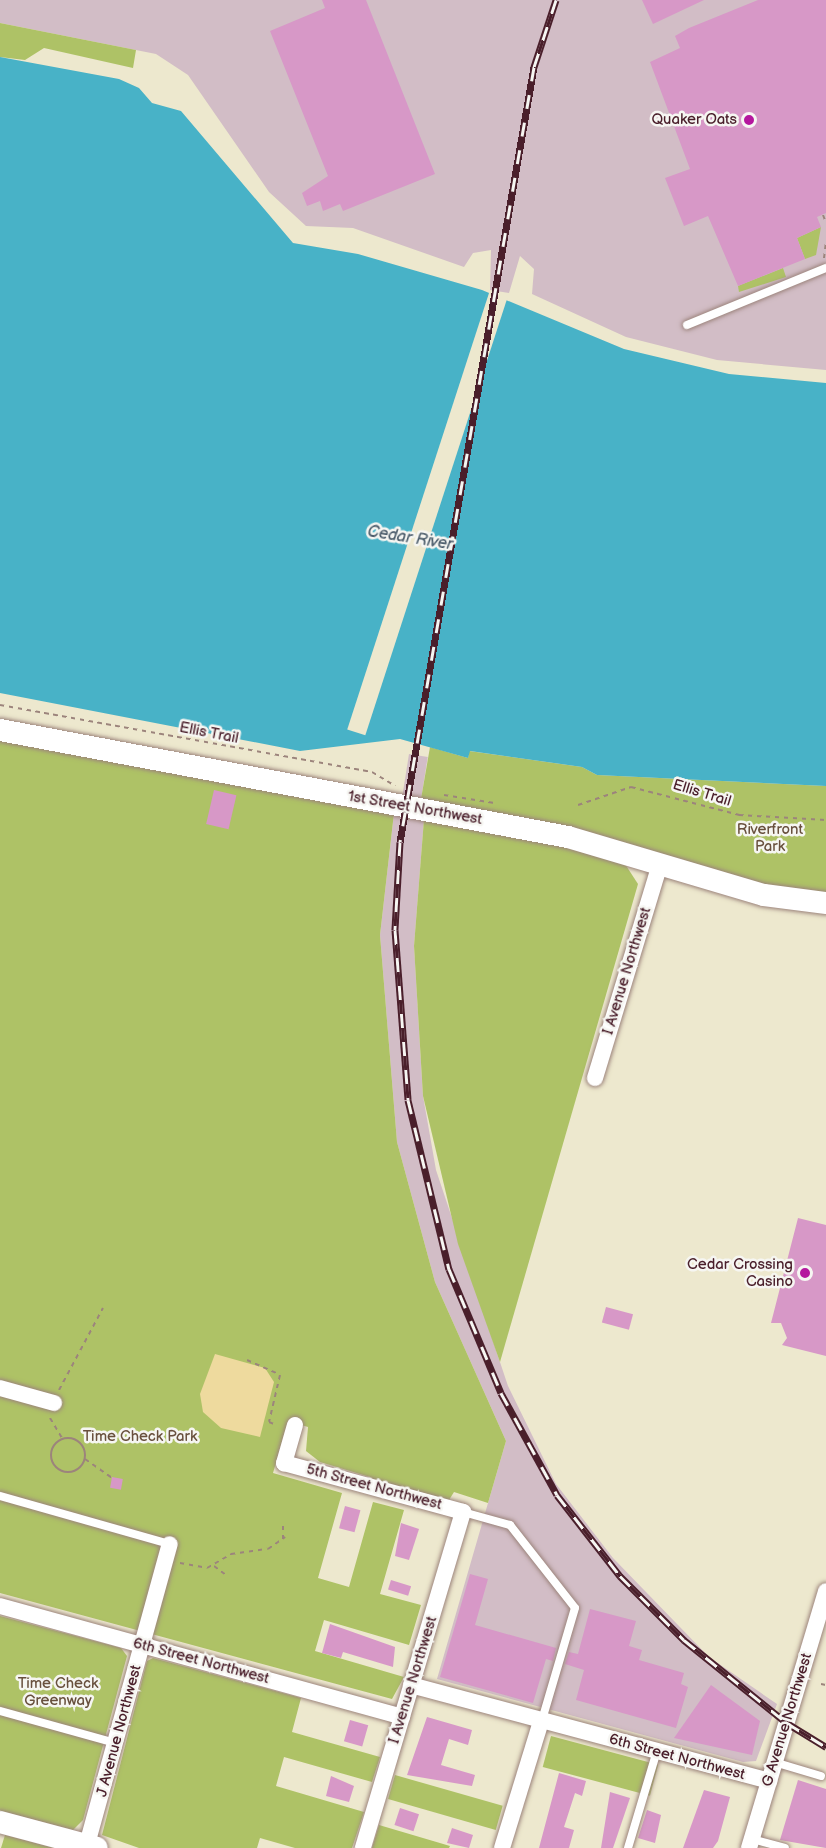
<!DOCTYPE html>
<style>
body{margin:0}
#map{position:relative;width:826px;height:1848px;overflow:hidden;background:#ede8ce;font-family:"Balsamiq Sans",sans-serif}
div>[style]{position:absolute}
.industrial>*{inset:0;background:#d2bdc6;transform-origin:0 0}
.green>*{inset:0;background:#aec266;transform-origin:0 0}
.sand>*{inset:0;background:#eeda9e}
.water>*{inset:0;background:#48b2c7}
.pier>*{inset:0;background:#ede8ce;transform-origin:0 0}
.building>*{inset:0;background:#d798c7;transform-origin:0 0}
.path>*{height:2px;margin-top:-1px;transform-origin:0;background:repeating-linear-gradient(90deg,#9c847c 0 4.5px,transparent 0 9px)}
.path>.ring{margin:-1px;padding:0;box-sizing:content-box;background:none;border:2px solid #9c847c;border-radius:50%}
.roads{filter:drop-shadow(0 0 2px #9c847c) drop-shadow(0 0 2px #9c847c)}
.lane>*{height:8px;margin:-4px;padding:0 4px;transform-origin:4px;border-radius:4px;background:#fff}
.street>*{height:16px;margin:-8px;padding:0 8px;transform-origin:8px;border-radius:8px;background:#fff}
.secondary>*{height:22px;margin:-11px;padding:0 11px;transform-origin:11px;border-radius:11px;background:#fff}
.rail>*{height:7px;margin-top:-3.5px;transform-origin:0;background:repeating-linear-gradient(90deg,#f6f6f2 0 14px,#4a1f2b 0 28px);box-sizing:border-box;border-block:2px solid #4a1f2b}
.dots>*{width:16px;height:16px;translate:-50% -50%;box-sizing:border-box;border:3px solid #f6f6f2;border-radius:50%}
span{translate:-50% -50%;white-space:nowrap;text-align:center;line-height:1.15;-webkit-text-stroke:5px #f6f6f2;paint-order:stroke}
.poi-label{font-size:15px;color:#4a1f2b}
.right{translate:-100% -50%;text-align:right}
.street-label{font-size:15px;color:#4a1f2b}
.park-label{font-size:15px;color:#68503d}
.water-label{font-size:16px;color:#495a69;font-style:italic}
</style>
<div id="map">
<div class="industrial">
<div style="clip-path:polygon(0 0,826px 0,826px 370px,717px 360px,626px 337px,532px 294px,534px 269px,520px 256px,509px 293px,490px 290px,491px 250px,473px 253px,464px 267px,353px 228px,306px 226px,269px 192px,188px 75px,156px 54px,0 23px)"></div>
<div style="left:409px;top:754px;width:19px;height:43px;rotate:9deg"></div>
<div style="clip-path:polygon(394px 813px,424px 819px,414px 946px,423px 1096px,436px 1170px,508px 1386px,556px 1484px,613px 1558px,709px 1657px,777px 1704px,756px 1761px,743px 1762px,437px 1679px,506px 1441px,435px 1282px,397px 1142px,380px 935px)"></div>
</div>
<div class="green">
<div style="clip-path:polygon(0 23px,136px 50px,133px 68px,44px 48px,25px 60px,0 57px)"></div>
<div style="clip-path:polygon(821px 227px,816px 255px,805px 259px,797px 238px)"></div>
<div style="clip-path:polygon(783px 268px,786px 277px,739px 292px,738px 286px)"></div>
<div style="clip-path:polygon(0 739px,394px 813px,380px 935px,397px 1142px,435px 1282px,506px 1441px,488px 1503px,454px 1492px,449px 1500px,370px 1482px,370px 1477px,320px 1462px,306px 1451px,308px 1427px,288px 1421px,273px 1473px,342px 1493px,318px 1578px,349px 1587px,373px 1502px,404px 1510px,380px 1594px,421px 1605px,409px 1645px,324px 1620px,315px 1651px,404px 1677px,392px 1699px,0 1593px)"></div>
<div style="clip-path:polygon(430px 747px,468px 758px,469px 751px,582px 767px,597px 775px,826px 786px,826px 902px,421px 799px)"></div>
<div style="clip-path:polygon(424px 819px,539px 840px,625px 864px,638px 884px,500px 1362px,458px 1244px,423px 1096px,414px 946px)"></div>
<div style="clip-path:polygon(0 1616px,121px 1648px,127px 1656px,83px 1820px,73px 1830px,0 1811px)"></div>
<div style="clip-path:polygon(153px 1658px,301px 1698px,292px 1732px,380px 1757px,372px 1782px,284px 1757px,276px 1786px,364px 1812px,352px 1848px,295px 1848px,260px 1838px,257px 1848px,139px 1848px,102px 1835px,147px 1661px)"></div>
<div style="left:551px;top:1736px;width:111px;height:32px;rotate:15deg"></div>
<div style="left:395px;top:1775px;width:112px;height:25px;rotate:16deg"></div>
<div style="clip-path:polygon(379px 1825px,450px 1846px,449px 1848px,372px 1848px)"></div>
<div style="clip-path:polygon(5px 1835px,54px 1848px,1px 1848px)"></div>
</div>
<div class="sand">
<div style="clip-path:polygon(215px 1354px,265px 1368px,274px 1382px,260px 1437px,221px 1428px,203px 1412px,200px 1394px)"></div>
</div>
<div class="water">
<div style="clip-path:polygon(0 57px,119px 79px,139px 88px,152px 103px,181px 111px,293px 243px,358px 254px,482px 290px,624px 349px,729px 374px,826px 383px,826px 786px,597px 775px,582px 767px,470px 751px,468px 758px,400px 739px,300px 751px,0 693px)"></div>
</div>
<div class="pier">
<div style="left:490px;top:290px;width:19px;height:462px;rotate:18deg"></div>
</div>
<div class="building">
<div style="clip-path:polygon(322px 0,366px 0,435px 174px,343px 211px,340px 204px,323px 211px,320px 201px,307px 206px,302px 193px,328px 176px,270px 31px,325px 8px)"></div>
<div style="clip-path:polygon(642px 0,704px 0,653px 24px)"></div>
<div style="clip-path:polygon(758px 0,826px 0,826px 213px,817px 217px,821px 227px,797px 238px,805px 259px,738px 286px,708px 216px,684px 226px,665px 178px,690px 169px,650px 62px,680px 48px,675px 36px,689px 28px)"></div>
<div style="left:214px;top:790px;width:23px;height:35px;rotate:13deg"></div>
<div style="clip-path:polygon(798px 1218px,826px 1225px,826px 1356px,782px 1345px,787px 1338px,781px 1323px,771px 1323px)"></div>
<div style="left:606px;top:1307px;width:28px;height:16px;rotate:15deg"></div>
<div style="left:112px;top:1477px;width:11px;height:11px;rotate:10deg"></div>
<div style="left:345px;top:1506px;width:16px;height:23px;rotate:15deg"></div>
<div style="clip-path:polygon(401px 1523px,419px 1529px,409px 1560px,395px 1556px)"></div>
<div style="clip-path:polygon(470px 1574px,488px 1579px,475px 1625px,556px 1648px,553px 1661px,546px 1659px,533px 1703px,440px 1677px)"></div>
<div style="left:391px;top:1580px;width:21px;height:10px;rotate:17deg"></div>
<div style="clip-path:polygon(590px 1609px,636px 1621px,629px 1646px,642px 1650px,639px 1660px,684px 1673px,681px 1684px,688px 1687px,676px 1728px,576px 1700px,584px 1670px,565px 1664px,569px 1652px,578px 1654px)"></div>
<div style="clip-path:polygon(330px 1624px,395px 1647px,393px 1667px,343px 1652px,341px 1658px,322px 1653px)"></div>
<div style="clip-path:polygon(711px 1685px,760px 1721px,752px 1755px,674px 1738px)"></div>
<div style="clip-path:polygon(427px 1717px,472px 1730px,468px 1745px,449px 1739px,441px 1765px,475px 1775px,472px 1786px,407px 1775px)"></div>
<div style="left:350px;top:1720px;width:19px;height:22px;rotate:16deg"></div>
<div style="clip-path:polygon(559px 1773px,586px 1781px,582px 1796px,575px 1793px,564px 1827px,574px 1830px,569px 1848px,539px 1848px)"></div>
<div style="clip-path:polygon(331px 1776px,354px 1786px,349px 1802px,326px 1796px)"></div>
<div style="clip-path:polygon(798px 1780px,826px 1789px,826px 1848px,780px 1840px)"></div>
<div style="clip-path:polygon(704px 1790px,730px 1797px,718px 1841px,713px 1848px,683px 1848px)"></div>
<div style="clip-path:polygon(610px 1792px,630px 1798px,613px 1848px,601px 1848px)"></div>
<div style="left:400px;top:1808px;width:20px;height:18px;rotate:18deg"></div>
<div style="clip-path:polygon(647px 1810px,661px 1815px,655px 1843px,638px 1838px)"></div>
<div style="clip-path:polygon(452px 1828px,473px 1835px,469px 1848px,447px 1843px)"></div>
</div>
<div class="path">
<div style="left:823px;top:215px;width:9px;rotate:69deg"></div>
<div style="left:824px;top:258px;width:16px;rotate:-83deg"></div>
<div style="left:0;top:705px;width:378px;rotate:10.2deg"></div>
<div style="left:372px;top:772px;width:27px;rotate:31deg"></div>
<div style="left:444px;top:795px;width:51px;rotate:9.1deg"></div>
<div style="left:578px;top:805px;width:56px;rotate:-18.8deg"></div>
<div style="left:631px;top:787px;width:112px;rotate:14.5deg"></div>
<div style="left:739px;top:815px;width:87px;rotate:3.3deg"></div>
<div style="left:247px;top:1360px;width:36px;rotate:24deg"></div>
<div style="left:280px;top:1375px;width:48px;rotate:103.2deg"></div>
<div style="left:269px;top:1422px;width:5px;rotate:22deg"></div>
<div style="left:59px;top:1390px;width:93px;rotate:-61.8deg"></div>
<div style="left:50px;top:1418px;width:23px;rotate:59deg"></div>
<div class="ring" style="left:51px;top:1438px;width:32px;height:32px"></div>
<div style="left:85px;top:1459px;width:33px;rotate:35deg"></div>
<div style="left:283px;top:1526px;width:13px;rotate:90deg"></div>
<div style="left:180px;top:1563px;width:27px;rotate:10deg"></div>
<div style="left:207px;top:1568px;width:28px;rotate:-30deg"></div>
<div style="left:231px;top:1554px;width:37px;rotate:-8deg"></div>
<div style="left:268px;top:1549px;width:21px;rotate:-35deg"></div>
<div style="left:214px;top:1566px;width:15px;rotate:37deg"></div>
<div style="left:821px;top:1684px;width:5px;rotate:11deg"></div>
</div>
<div class="roads">
<div class="lane">
<div style="left:687px;top:325px;width:150px;rotate:-22.3deg"></div>
<div style="left:0;top:1496px;width:177px;rotate:15.8deg"></div>
<div style="left:463px;top:1512px;width:49px;rotate:15.5deg"></div>
<div style="left:510px;top:1525px;width:105px;rotate:51.9deg"></div>
<div style="left:575px;top:1608px;width:117px;rotate:106.4deg"></div>
<div style="left:0;top:1711px;width:119px;rotate:15.5deg"></div>
<div style="left:774px;top:1762px;width:49px;rotate:16.6deg"></div>
<div style="left:752px;top:1839px;width:34px;rotate:15deg"></div>
<div style="left:628px;top:1848px;width:101px;rotate:-73.4deg"></div>
</div>
<div class="street">
<div style="left:595px;top:1078px;width:224px;rotate:-73.1deg"></div>
<div style="left:0;top:1388px;width:56px;rotate:15.5deg"></div>
<div style="left:295px;top:1425px;width:40px;rotate:106deg"></div>
<div style="left:284px;top:1463px;width:186px;rotate:15.3deg"></div>
<div style="left:463px;top:1512px;width:351px;rotate:106.6deg"></div>
<div style="left:0;top:1606px;width:417px;rotate:15.4deg"></div>
<div style="left:411px;top:1685px;width:371px;rotate:15deg"></div>
<div style="left:86px;top:1848px;width:315px;rotate:-74.6deg"></div>
<div style="left:502px;top:1848px;width:133px;rotate:-72.9deg"></div>
<div style="left:749px;top:1848px;width:268px;rotate:-73.3deg"></div>
</div>
<div class="secondary">
<div style="left:0;top:730px;width:578px;rotate:10.67deg"></div>
<div style="left:568px;top:837px;width:204px;rotate:16.5deg"></div>
<div style="left:764px;top:895px;width:63px;rotate:7.4deg"></div>
<div style="left:0;top:1822px;width:100px;rotate:15deg"></div>
</div>
</div>
<div class="rail">
<div style="left:556px;top:0;width:71px;rotate:108.2deg"></div>
<div style="left:534px;top:67px;width:786px;rotate:99.81deg"></div>
<div style="left:400px;top:842px;width:88px;rotate:93.3deg"></div>
<div style="left:395px;top:930px;width:170px;rotate:85.6deg"></div>
<div style="left:408px;top:1100px;width:174px;rotate:76.4deg"></div>
<div style="left:449px;top:1269px;width:134px;rotate:67.2deg"></div>
<div style="left:501px;top:1393px;width:116px;rotate:61.2deg"></div>
<div style="left:557px;top:1495px;width:103px;rotate:52.1deg"></div>
<div style="left:620px;top:1576px;width:91px;rotate:45deg"></div>
<div style="left:684px;top:1640px;width:132px;rotate:38.9deg"></div>
<div style="left:787px;top:1723px;width:46px;rotate:31.6deg"></div>
</div>
<div class="dots">
<div style="left:749px;top:120px;background:#b5179e"></div>
<div style="left:805px;top:1273px;background:#b5179e"></div>
</div>
<div class="poi-label">
<span class="right" style="left:737px;top:120px">Quaker Oats</span>
<span class="right" style="left:793px;top:1273px">Cedar Crossing<br>Casino</span>
</div>
<div class="street-label">
<span style="left:209px;top:733px;rotate:11deg">Ellis Trail</span>
<span style="left:702px;top:793px;rotate:17deg">Ellis Trail</span>
<span style="left:415px;top:808px;rotate:10deg">1st Street Northwest</span>
<span style="left:627px;top:971px;rotate:-73deg">I Avenue Northwest</span>
<span style="left:374px;top:1487px;rotate:15deg">5th Street Northwest</span>
<span style="left:201px;top:1661px;rotate:15deg">6th Street Northwest</span>
<span style="left:413px;top:1680px;rotate:-73deg">I Avenue Northwest</span>
<span style="left:787px;top:1720px;rotate:-73deg">G Avenue Northwest</span>
<span style="left:119px;top:1731px;rotate:-75deg">J Avenue Northwest</span>
<span style="left:677px;top:1757px;rotate:15deg">6th Street Northwest</span>
</div>
<div class="park-label">
<span style="left:770px;top:838px">Riverfront<br>Park</span>
<span style="left:140px;top:1437px">Time Check Park</span>
<span style="left:58px;top:1692px">Time Check<br>Greenway</span>
</div>
<div class="water-label">
<span style="left:410px;top:539px;rotate:9deg">Cedar River</span>
</div>
</div>
